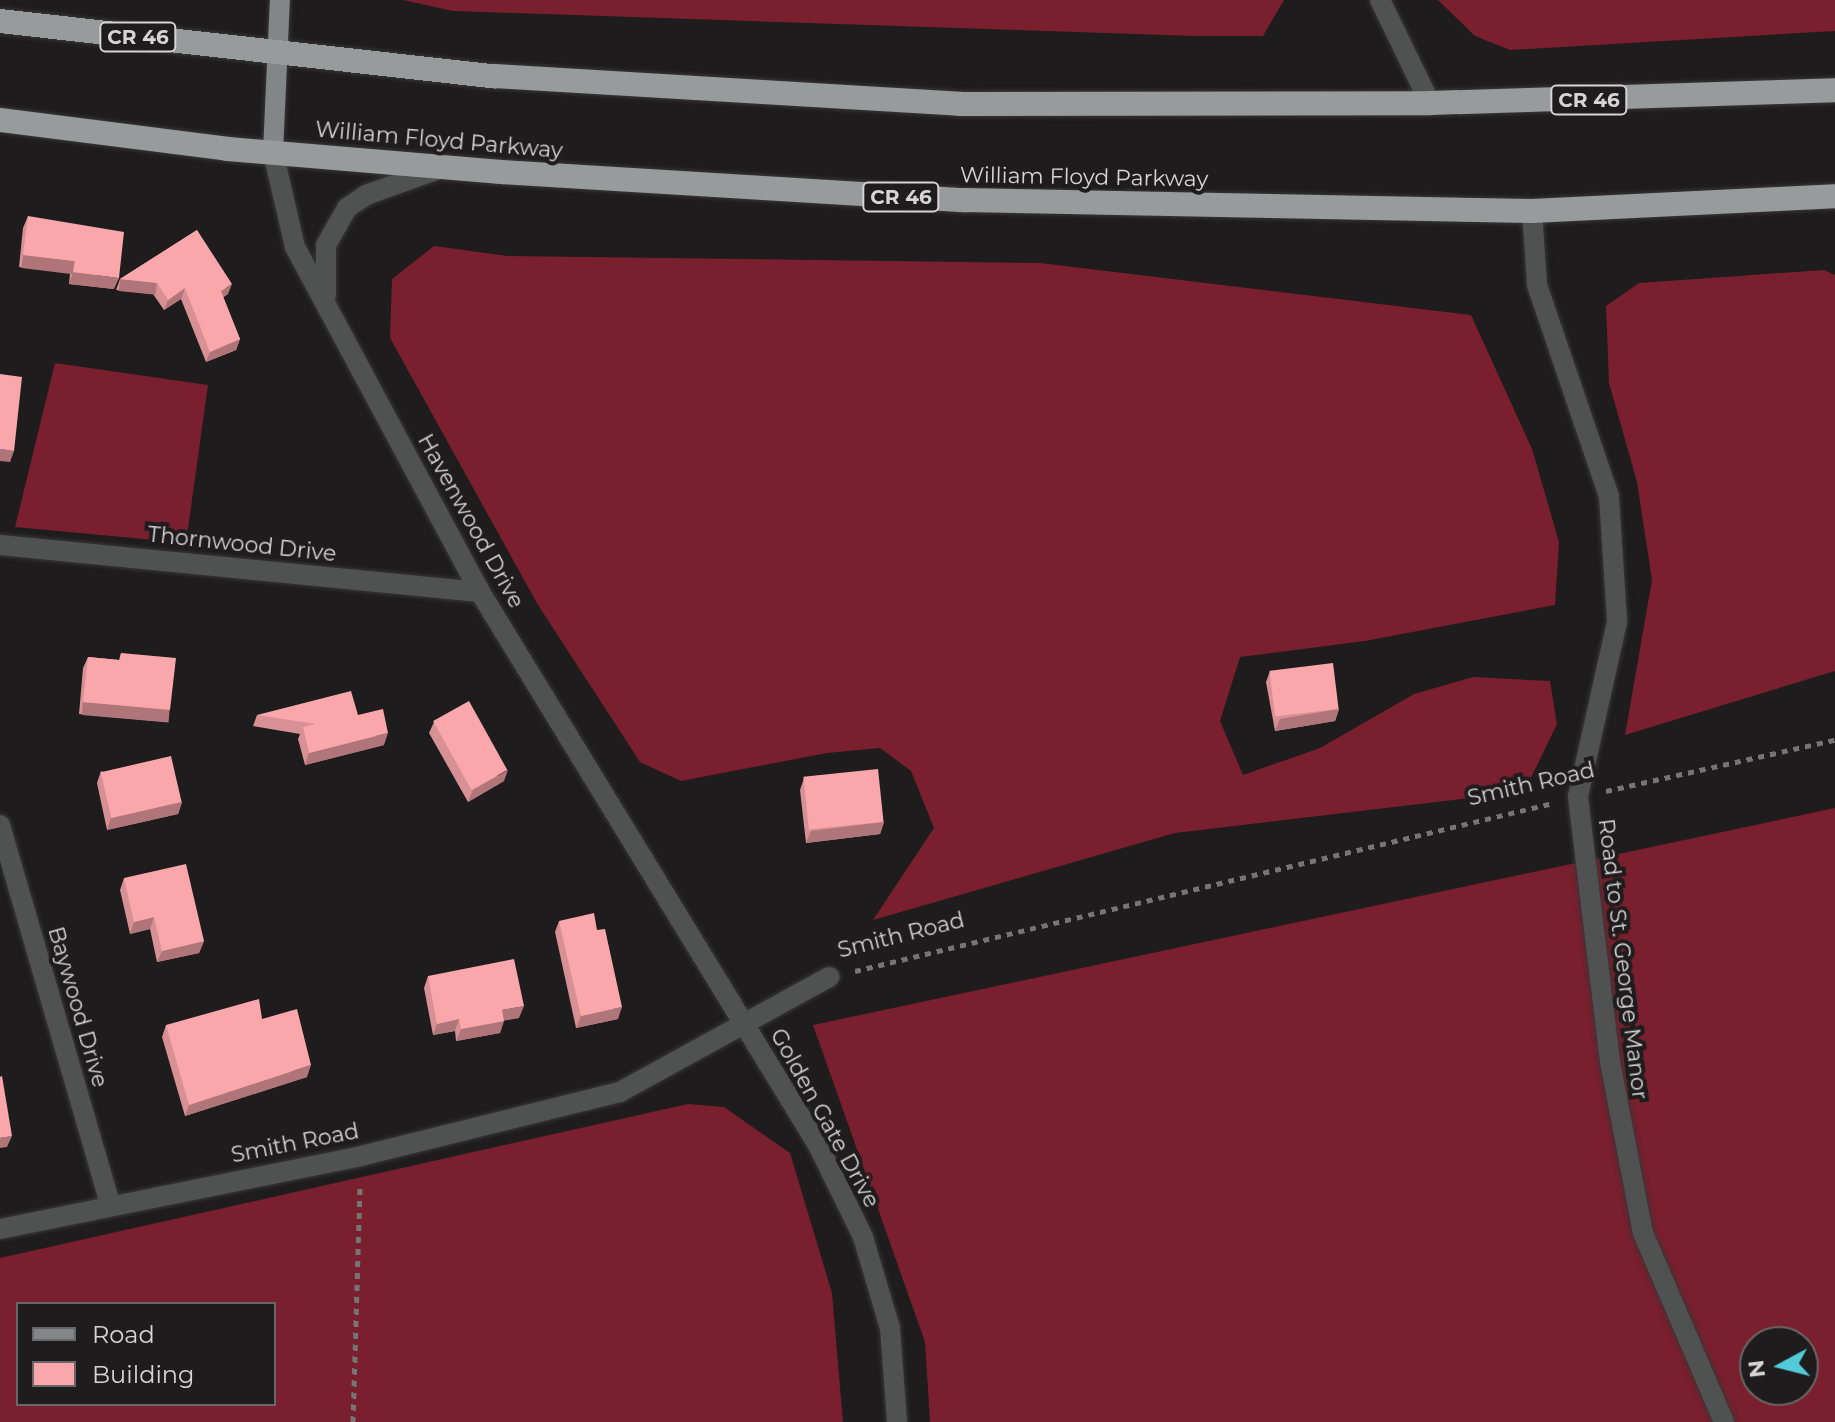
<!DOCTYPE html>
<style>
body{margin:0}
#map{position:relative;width:1835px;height:1422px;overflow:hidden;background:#1e1c1c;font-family:Montserrat,sans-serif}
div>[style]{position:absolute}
.forest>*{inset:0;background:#791f2d}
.path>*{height:5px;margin-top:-2.5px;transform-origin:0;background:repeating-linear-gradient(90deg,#767474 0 6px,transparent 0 12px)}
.roads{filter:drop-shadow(0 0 2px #383636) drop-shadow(0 0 2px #383636)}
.minor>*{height:20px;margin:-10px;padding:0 10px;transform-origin:10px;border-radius:10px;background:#505151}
.major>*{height:20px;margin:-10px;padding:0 10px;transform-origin:10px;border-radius:10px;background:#838686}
.highway>*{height:24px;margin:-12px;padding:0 12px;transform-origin:12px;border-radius:12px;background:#979b9b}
.wall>*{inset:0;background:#d79093}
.shaded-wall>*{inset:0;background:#af7578;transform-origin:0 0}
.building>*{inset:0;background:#faa7ab;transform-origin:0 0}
span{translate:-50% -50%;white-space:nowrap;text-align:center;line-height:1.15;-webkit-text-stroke:8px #1e1c1c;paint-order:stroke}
.shield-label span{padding:2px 6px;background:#1e1c1c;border:2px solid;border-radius:6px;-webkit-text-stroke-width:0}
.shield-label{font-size:20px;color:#d6d4d4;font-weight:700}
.street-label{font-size:22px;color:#d6d4d4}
.legend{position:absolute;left:16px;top:1302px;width:260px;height:104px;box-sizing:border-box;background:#1e1c1c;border:2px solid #686666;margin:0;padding:10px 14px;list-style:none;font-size:24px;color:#d6d4d4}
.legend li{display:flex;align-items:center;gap:16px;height:40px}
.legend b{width:40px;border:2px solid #686666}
.north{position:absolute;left:1739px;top:1326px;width:80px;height:80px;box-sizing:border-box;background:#1e1c1c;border:2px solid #686666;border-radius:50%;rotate:263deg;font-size:22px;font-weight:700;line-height:32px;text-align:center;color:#d6d4d4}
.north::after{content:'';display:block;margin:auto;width:28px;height:36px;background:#52cbd9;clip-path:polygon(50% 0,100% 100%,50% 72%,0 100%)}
</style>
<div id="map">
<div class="forest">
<div style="clip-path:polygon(403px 0,1284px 0,1263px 36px,1194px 36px,453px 11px)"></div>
<div style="clip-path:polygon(1438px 0,1835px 0,1835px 31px,1510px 50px,1475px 36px)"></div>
<div style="clip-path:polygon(434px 246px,508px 256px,1040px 263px,1471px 315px,1532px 449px,1559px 542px,1555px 605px,1365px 641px,1240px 657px,1220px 721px,1243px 775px,1320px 748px,1414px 694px,1473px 677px,1550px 681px,1557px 724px,1530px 780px,1470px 798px,1175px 833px,873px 920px,934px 828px,911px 771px,880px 748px,827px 753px,681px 781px,640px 762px,538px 605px,390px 338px,392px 279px)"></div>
<div style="clip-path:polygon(1824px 270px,1835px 275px,1835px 671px,1625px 735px,1652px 580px,1637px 482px,1609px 383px,1606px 306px,1639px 283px)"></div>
<div style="clip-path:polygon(55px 363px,208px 385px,186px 543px,15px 527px)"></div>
<div style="clip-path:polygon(evenodd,1835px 808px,1835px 1422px,930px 1422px,925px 1342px,813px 1025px,1835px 808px,1755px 1342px,1803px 1342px,1803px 1390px,1755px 1390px,1755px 1342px)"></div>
<div style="clip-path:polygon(evenodd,688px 1104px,724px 1107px,790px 1153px,832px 1293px,843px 1422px,0 1422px,0 1258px,688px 1104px,18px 1304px,274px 1304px,274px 1404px,18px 1404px,18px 1304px)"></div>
</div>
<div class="path">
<div style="left:1606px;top:791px;width:235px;rotate:-12.6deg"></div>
<div style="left:855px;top:971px;width:718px;rotate:-13.53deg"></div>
<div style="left:353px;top:1422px;width:239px;rotate:-88.3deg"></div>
</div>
<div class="roads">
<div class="minor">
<div style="left:1380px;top:0;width:114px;rotate:64.1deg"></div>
<div style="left:273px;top:152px;width:98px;rotate:77deg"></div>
<div style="left:295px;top:247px;width:391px;rotate:61.8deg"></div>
<div style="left:480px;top:592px;width:648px;rotate:58.57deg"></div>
<div style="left:818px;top:1145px;width:102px;rotate:63.9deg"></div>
<div style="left:863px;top:1237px;width:95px;rotate:73.5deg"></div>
<div style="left:890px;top:1328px;width:94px;rotate:85.7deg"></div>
<div style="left:1532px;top:211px;width:74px;rotate:86.1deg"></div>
<div style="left:1537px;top:285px;width:224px;rotate:71.2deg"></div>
<div style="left:1609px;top:497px;width:125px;rotate:86.3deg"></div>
<div style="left:1617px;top:622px;width:179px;rotate:102.6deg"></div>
<div style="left:1578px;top:797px;width:267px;rotate:83.1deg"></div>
<div style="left:1610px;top:1062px;width:174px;rotate:79.1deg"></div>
<div style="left:1643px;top:1233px;width:206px;rotate:66.8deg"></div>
<div style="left:326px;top:295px;width:50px;rotate:-90deg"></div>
<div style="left:326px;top:245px;width:43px;rotate:-60.4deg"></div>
<div style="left:347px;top:208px;width:23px;rotate:-34deg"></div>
<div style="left:366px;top:195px;width:74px;rotate:-19.7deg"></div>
<div style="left:0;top:545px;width:482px;rotate:5.6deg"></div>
<div style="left:0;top:825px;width:394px;rotate:73.8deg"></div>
<div style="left:0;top:1229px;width:368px;rotate:-11.4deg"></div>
<div style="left:361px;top:1156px;width:267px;rotate:-13.9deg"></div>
<div style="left:620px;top:1092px;width:239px;rotate:-28.8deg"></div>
</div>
<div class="major">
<div style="left:273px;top:152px;width:152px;rotate:-87.4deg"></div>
</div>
<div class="highway">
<div style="left:0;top:21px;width:497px;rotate:6.4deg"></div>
<div style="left:494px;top:76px;width:467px;rotate:3.4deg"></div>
<div style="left:960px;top:104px;width:470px;rotate:-0.1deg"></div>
<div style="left:1430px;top:103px;width:405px;rotate:-1.8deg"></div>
<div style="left:0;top:120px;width:230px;rotate:7.2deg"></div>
<div style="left:228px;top:149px;width:274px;rotate:4.8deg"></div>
<div style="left:501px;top:172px;width:464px;rotate:3.5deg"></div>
<div style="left:964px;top:200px;width:568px;rotate:1.11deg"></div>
<div style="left:1532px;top:211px;width:303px;rotate:-2.8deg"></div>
</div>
</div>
<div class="wall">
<div style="clip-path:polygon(28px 216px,114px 289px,69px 284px,70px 273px,19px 267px,23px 228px)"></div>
<div style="clip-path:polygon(197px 230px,228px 294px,223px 297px,240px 339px,236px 350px,206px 362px,181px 299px,164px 310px,153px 294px,116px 290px,120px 279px)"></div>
<div style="clip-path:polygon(121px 653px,166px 722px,79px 714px,83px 668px,88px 657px,119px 660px)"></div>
<div style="clip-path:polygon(1270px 671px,1339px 709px,1335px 721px,1275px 731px,1266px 682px)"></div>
<div style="clip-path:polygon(257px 715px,358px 715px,384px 745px,305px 765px,298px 739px,300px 734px,253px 726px)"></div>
<div style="clip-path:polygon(434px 722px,504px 781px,468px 802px,429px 733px)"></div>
<div style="clip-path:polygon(101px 771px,182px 802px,178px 814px,107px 830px,97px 783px)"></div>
<div style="clip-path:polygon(804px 778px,884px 822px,880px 834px,806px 843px,800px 790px)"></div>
<div style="clip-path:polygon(124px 878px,204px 941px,199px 953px,157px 962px,150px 929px,130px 934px,120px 890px)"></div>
<div style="clip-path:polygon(559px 921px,618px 1019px,576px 1028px,555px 932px)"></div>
<div style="clip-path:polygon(428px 976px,519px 1018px,504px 1020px,500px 1033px,456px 1041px,455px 1031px,433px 1035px,424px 988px)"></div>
<div style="clip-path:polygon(166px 1025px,307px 1077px,185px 1116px,162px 1037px)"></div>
</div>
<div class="shaded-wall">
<div style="left:23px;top:255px;width:52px;height:13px;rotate:7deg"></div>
<div style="clip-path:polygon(73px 272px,119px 278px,114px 289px,69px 284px)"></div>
<div style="left:120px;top:279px;width:37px;height:12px;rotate:6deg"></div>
<div style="clip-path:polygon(232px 284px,228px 294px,217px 302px,221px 291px)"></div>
<div style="clip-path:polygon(185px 288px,181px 299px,164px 310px,168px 300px)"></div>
<div style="clip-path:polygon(240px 339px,236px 350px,206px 362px,210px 352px)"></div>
<div style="clip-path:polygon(0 449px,14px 451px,10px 462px,0 461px)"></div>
<div style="left:83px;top:702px;width:87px;height:13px;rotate:5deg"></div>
<div style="clip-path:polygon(1339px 709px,1335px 721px,1275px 731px,1280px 719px)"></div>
<div style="clip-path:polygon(388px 733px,384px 745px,305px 765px,309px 753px)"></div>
<div style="clip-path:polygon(508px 770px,504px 781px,468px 802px,473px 790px)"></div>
<div style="clip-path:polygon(182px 802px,178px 814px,107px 830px,111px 818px)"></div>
<div style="clip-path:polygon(884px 822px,880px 834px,806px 843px,811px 831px)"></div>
<div style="clip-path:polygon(154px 917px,150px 929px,130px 934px,134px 922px)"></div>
<div style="clip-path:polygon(204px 941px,199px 953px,157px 962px,162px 951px)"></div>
<div style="clip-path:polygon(524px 1006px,519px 1018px,497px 1022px,502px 1010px)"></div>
<div style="clip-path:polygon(622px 1007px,618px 1019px,576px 1028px,581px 1016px)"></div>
<div style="clip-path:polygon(459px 1019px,455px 1031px,433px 1035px,437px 1024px)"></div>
<div style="clip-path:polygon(504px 1021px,500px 1033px,456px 1041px,461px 1029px)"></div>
<div style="clip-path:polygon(311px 1065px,307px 1077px,185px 1116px,189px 1105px)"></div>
<div style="clip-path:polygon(12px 1136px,7px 1147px,0 1148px,0 1138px)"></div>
</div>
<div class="building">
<div style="clip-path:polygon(28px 216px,124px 232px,119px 278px,73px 272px,75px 261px,23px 255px)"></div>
<div style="clip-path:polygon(197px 230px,232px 284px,221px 291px,240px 339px,210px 352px,185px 288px,168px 300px,157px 283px,120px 279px)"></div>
<div style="clip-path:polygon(0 374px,22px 377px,14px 451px,0 449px)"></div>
<div style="clip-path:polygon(121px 653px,176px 658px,170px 710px,83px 702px,88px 657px,120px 660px)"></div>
<div style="left:1333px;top:663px;width:46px;height:64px;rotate:83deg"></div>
<div style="clip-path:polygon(351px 691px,358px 715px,383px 709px,388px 733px,309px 753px,303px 727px,316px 724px,257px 715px)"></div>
<div style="left:469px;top:701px;width:79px;height:41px;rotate:61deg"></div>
<div style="left:171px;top:756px;width:47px;height:72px;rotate:77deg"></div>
<div style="left:878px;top:769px;width:53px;height:75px;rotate:84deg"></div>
<div style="clip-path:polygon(186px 864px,204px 941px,162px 951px,154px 917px,134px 922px,124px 878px)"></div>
<div style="clip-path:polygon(594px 913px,597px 930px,605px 929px,622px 1007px,581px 1016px,559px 921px)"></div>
<div style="clip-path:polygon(514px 959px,524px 1006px,502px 1010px,504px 1021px,461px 1029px,459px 1019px,437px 1024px,428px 976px)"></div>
<div style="clip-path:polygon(259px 999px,262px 1019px,297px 1009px,311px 1065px,189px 1105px,166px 1025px)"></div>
<div style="clip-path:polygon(2px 1076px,12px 1136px,0 1138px,0 1077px)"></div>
</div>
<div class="shield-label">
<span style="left:138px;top:37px">CR 46</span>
<span style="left:1589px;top:100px">CR 46</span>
<span style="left:901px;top:197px">CR 46</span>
</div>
<div class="street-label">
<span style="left:439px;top:140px;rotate:5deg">William Floyd Parkway</span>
<span style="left:1084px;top:177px;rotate:1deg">William Floyd Parkway</span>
<span style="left:471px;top:521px;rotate:61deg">Havenwood Drive</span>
<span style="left:242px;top:544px;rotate:6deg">Thornwood Drive</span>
<span style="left:1531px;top:784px;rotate:-13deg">Smith Road</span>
<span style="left:901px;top:935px;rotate:-14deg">Smith Road</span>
<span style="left:1623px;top:959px;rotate:83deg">Road to St. George Manor</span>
<span style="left:78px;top:1007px;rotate:74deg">Baywood Drive</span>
<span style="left:825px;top:1118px;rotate:61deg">Golden Gate Drive</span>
<span style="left:295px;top:1143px;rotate:-11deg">Smith Road</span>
</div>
<ul class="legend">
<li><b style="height:10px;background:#838686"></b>Road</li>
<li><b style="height:22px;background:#faa7ab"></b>Building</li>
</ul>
<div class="north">N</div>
</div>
